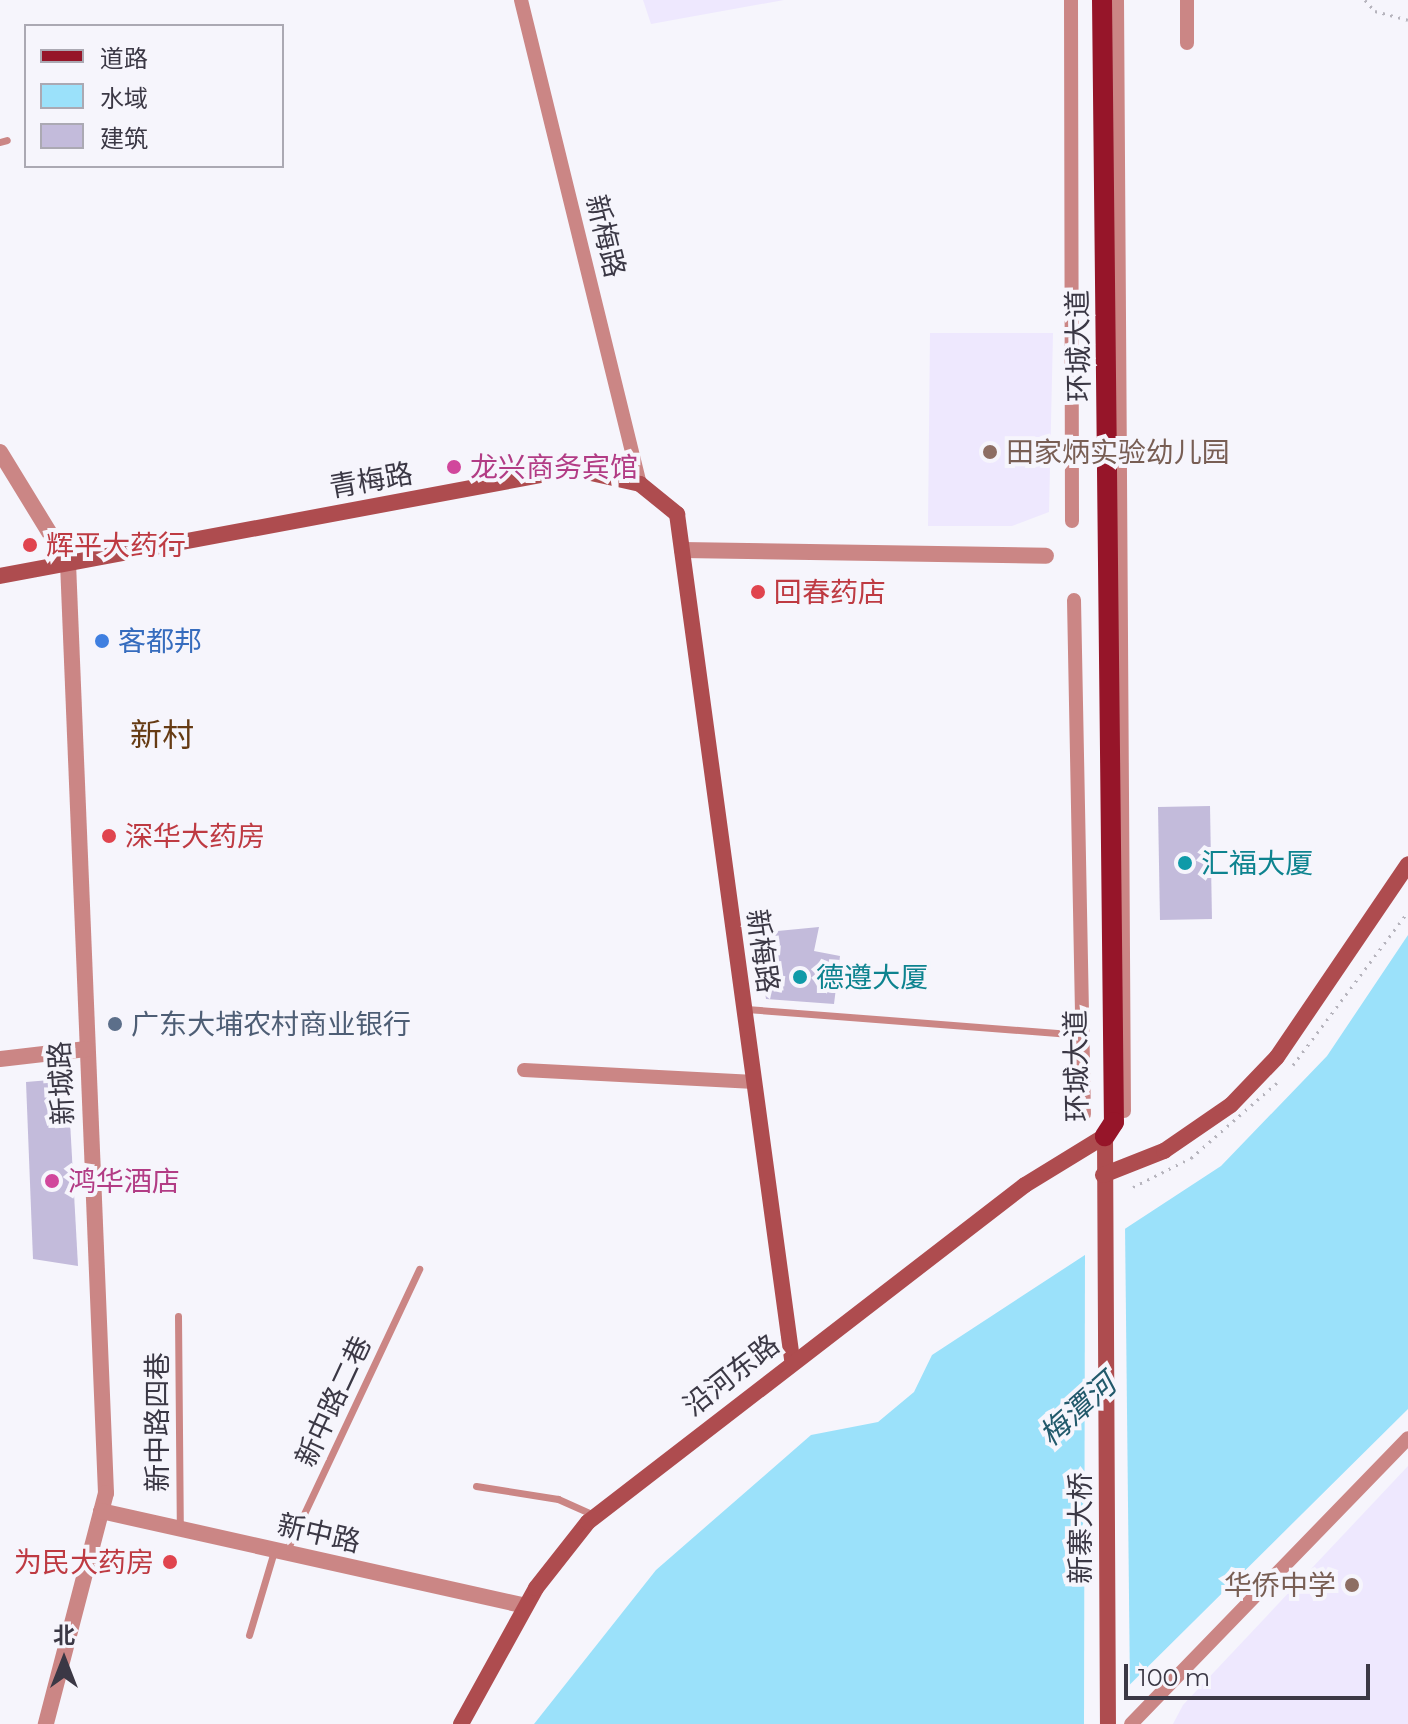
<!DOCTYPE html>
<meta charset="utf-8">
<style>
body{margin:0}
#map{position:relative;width:1408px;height:1724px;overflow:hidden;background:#f6f5fc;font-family:Montserrat,"Noto Sans SC",sans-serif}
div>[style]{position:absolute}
.education>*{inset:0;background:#eee8fe}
.water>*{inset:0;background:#9be1fa}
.pier>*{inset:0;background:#f6f5fc}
.building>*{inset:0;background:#c3bbdb;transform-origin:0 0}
.path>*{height:3px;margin-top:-1.5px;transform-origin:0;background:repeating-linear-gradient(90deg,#b6b4bd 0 2px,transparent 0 8px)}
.service>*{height:7px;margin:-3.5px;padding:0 3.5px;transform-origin:3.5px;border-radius:3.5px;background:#cb8685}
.minor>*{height:14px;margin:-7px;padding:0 7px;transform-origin:7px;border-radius:7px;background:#cb8685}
.tertiary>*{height:16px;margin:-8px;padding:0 8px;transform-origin:8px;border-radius:8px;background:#cb8685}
.secondary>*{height:16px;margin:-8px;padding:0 8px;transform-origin:8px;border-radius:8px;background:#ae4c4f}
.primary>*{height:20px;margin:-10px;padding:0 10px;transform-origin:10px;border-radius:10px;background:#961529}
.dots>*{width:22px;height:22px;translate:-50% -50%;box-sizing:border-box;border:4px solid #f6f5fc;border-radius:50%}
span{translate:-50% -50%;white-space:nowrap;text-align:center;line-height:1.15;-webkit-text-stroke:8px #f6f5fc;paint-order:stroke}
.street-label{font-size:28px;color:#3b3845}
.education-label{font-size:28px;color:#785e54}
.left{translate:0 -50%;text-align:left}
.right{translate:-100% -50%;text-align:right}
.hotel-label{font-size:28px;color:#b23c85}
.health-label{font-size:28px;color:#be3a42}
.shop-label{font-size:28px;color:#366cbe}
.culture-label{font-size:28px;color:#0d838f}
.service-label{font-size:28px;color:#4e5e75}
.water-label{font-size:30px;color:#22596b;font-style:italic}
.quarter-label{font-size:32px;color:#663b13}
.legend{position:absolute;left:24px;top:24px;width:260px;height:144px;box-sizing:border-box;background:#f6f5fc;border:2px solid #aba9b3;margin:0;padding:10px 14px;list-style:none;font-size:24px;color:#3b3845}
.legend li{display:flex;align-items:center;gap:16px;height:40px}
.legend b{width:40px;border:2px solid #aba9b3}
.north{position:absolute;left:24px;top:1620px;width:80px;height:80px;-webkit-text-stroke:6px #f6f5fc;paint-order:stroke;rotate:0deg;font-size:22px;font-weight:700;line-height:32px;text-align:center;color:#3b3845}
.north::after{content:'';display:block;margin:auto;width:28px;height:36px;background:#3b3845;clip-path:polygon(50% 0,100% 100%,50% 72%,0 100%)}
.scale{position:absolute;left:1124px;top:1664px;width:246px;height:36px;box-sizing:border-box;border:4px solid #3b3845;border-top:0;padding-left:10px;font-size:24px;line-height:28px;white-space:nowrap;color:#3b3845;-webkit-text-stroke:6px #f6f5fc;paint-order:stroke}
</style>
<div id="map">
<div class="education">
<div style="clip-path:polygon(643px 0,784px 0,651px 24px)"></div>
<div style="clip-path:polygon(930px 333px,1053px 333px,1049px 512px,1012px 526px,928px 526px)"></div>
<div style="clip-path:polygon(1408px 1466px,1408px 1724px,1173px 1724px,1183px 1705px)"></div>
</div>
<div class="water">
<div style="clip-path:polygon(1408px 935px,1408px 1409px,1090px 1724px,534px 1724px,656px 1570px,811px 1435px,878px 1422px,914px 1392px,932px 1355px,1221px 1166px,1327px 1056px)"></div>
</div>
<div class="pier">
<div style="clip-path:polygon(1125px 1224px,1130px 1690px,1096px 1724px,1084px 1724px,1085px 1250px)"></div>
</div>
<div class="building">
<div style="left:1210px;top:806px;width:113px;height:52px;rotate:89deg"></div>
<div style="clip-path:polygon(819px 927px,814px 951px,840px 956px,834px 1004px,766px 999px,756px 933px)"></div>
<div style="clip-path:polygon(50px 1080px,69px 1103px,78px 1266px,33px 1259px,26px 1082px)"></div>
</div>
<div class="path">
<div style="left:1365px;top:0;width:15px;rotate:48deg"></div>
<div style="left:1375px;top:11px;width:34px;rotate:15deg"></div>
<div style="left:1293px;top:1065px;width:191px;rotate:-53.1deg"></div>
<div style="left:1133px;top:1187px;width:65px;rotate:-26.6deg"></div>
<div style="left:1191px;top:1158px;width:118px;rotate:-41.2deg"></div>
</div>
<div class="service">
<div style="left:0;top:142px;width:7px;rotate:-16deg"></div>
<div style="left:746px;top:1009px;width:338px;rotate:4.4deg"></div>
<div style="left:178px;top:1316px;width:212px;rotate:89.5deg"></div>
<div style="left:476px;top:1486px;width:83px;rotate:9deg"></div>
<div style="left:558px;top:1499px;width:39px;rotate:24deg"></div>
<div style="left:286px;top:1552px;width:313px;rotate:-64.8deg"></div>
<div style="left:249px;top:1635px;width:88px;rotate:-73.4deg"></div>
</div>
<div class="minor">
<div style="left:521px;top:0;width:498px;rotate:76.2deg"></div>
<div style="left:1071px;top:0;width:521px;rotate:89.89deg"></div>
<div style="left:1117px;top:0;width:1111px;rotate:89.64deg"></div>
<div style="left:1187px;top:43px;width:43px;rotate:-90deg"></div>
<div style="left:1074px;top:600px;width:514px;rotate:88.89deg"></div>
<div style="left:524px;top:1070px;width:231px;rotate:3deg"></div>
<div style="left:1131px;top:1724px;width:398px;rotate:-45.9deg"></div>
</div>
<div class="tertiary">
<div style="left:0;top:452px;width:130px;rotate:58.5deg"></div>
<div style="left:68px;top:563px;width:931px;rotate:87.66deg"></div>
<div style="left:106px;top:1493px;width:239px;rotate:104.6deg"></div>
<div style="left:682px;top:550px;width:364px;rotate:0.9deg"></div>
<div style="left:0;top:1059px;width:87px;rotate:-6.6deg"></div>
<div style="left:101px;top:1511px;width:435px;rotate:12.6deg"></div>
</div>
<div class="secondary">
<div style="left:0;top:576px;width:583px;rotate:-10.58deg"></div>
<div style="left:573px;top:469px;width:69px;rotate:12.6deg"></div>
<div style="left:640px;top:484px;width:48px;rotate:39deg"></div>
<div style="left:677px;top:514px;width:853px;rotate:82.25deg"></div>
<div style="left:1105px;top:1136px;width:588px;rotate:89.71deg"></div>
<div style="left:1103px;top:1175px;width:66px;rotate:-21.5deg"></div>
<div style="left:1164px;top:1151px;width:81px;rotate:-34.5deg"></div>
<div style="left:1231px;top:1105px;width:66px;rotate:-46.2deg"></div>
<div style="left:1277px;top:1057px;width:233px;rotate:-55.8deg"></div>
<div style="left:461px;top:1724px;width:155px;rotate:-61.1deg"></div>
<div style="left:536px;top:1588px;width:84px;rotate:-51.8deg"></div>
<div style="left:588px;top:1522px;width:552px;rotate:-37.64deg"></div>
<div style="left:1025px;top:1185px;width:94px;rotate:-31.5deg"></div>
</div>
<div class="primary">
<div style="left:1102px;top:0;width:1122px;rotate:89.39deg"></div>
<div style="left:1114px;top:1122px;width:17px;rotate:123deg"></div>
</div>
<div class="dots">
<div style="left:990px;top:452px;background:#8d6e63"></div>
<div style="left:454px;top:467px;background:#d1479c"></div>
<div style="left:30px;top:545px;background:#e0444e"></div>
<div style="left:758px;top:592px;background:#e0444e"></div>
<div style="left:102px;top:641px;background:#3f7fe0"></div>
<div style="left:109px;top:836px;background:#e0444e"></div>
<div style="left:1185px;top:863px;background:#0f9aa8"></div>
<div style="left:800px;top:977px;background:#0f9aa8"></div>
<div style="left:115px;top:1024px;background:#5c6f8a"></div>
<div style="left:52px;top:1181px;background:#d1479c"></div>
<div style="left:170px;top:1562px;background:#e0444e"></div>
<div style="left:1352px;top:1585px;background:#8d6e63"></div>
</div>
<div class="street-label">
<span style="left:606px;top:236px;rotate:76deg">新梅路</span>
<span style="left:1078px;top:346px;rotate:-91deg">环城大道</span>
<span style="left:371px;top:480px;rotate:-10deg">青梅路</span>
<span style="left:763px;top:951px;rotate:82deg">新梅路</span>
<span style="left:1076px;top:1066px;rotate:-91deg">环城大道</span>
<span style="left:61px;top:1083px;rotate:-93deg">新城路</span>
<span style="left:731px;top:1375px;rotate:-38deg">沿河东路</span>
<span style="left:333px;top:1401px;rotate:-65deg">新中路二巷</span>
<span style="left:157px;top:1422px;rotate:-90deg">新中路四巷</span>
<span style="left:1080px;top:1528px;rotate:-90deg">新寨大桥</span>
<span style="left:319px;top:1533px;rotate:13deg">新中路</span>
</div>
<div class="education-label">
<span class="left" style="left:1006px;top:452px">田家炳实验幼儿园</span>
<span class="right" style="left:1336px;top:1585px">华侨中学</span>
</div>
<div class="hotel-label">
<span class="left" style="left:470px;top:467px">龙兴商务宾馆</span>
<span class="left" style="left:68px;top:1181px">鸿华酒店</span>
</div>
<div class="health-label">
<span class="left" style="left:46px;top:545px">辉平大药行</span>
<span class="left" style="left:774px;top:592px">回春药店</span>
<span class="left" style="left:125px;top:836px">深华大药房</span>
<span class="right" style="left:154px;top:1562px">为民大药房</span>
</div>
<div class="shop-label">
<span class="left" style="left:118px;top:641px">客都邦</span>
</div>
<div class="culture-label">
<span class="left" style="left:1201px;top:863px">汇福大厦</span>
<span class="left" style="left:816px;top:977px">德遵大厦</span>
</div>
<div class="service-label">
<span class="left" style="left:131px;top:1024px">广东大埔农村商业银行</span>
</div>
<div class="water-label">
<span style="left:1078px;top:1410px;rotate:-42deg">梅潭河</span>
</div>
<div class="quarter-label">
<span style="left:162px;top:735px">新村</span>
</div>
<ul class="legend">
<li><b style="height:10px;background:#961529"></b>道路</li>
<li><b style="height:22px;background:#9be1fa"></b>水域</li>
<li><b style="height:22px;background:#c3bbdb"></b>建筑</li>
</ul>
<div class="north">北</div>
<div class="scale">100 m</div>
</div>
